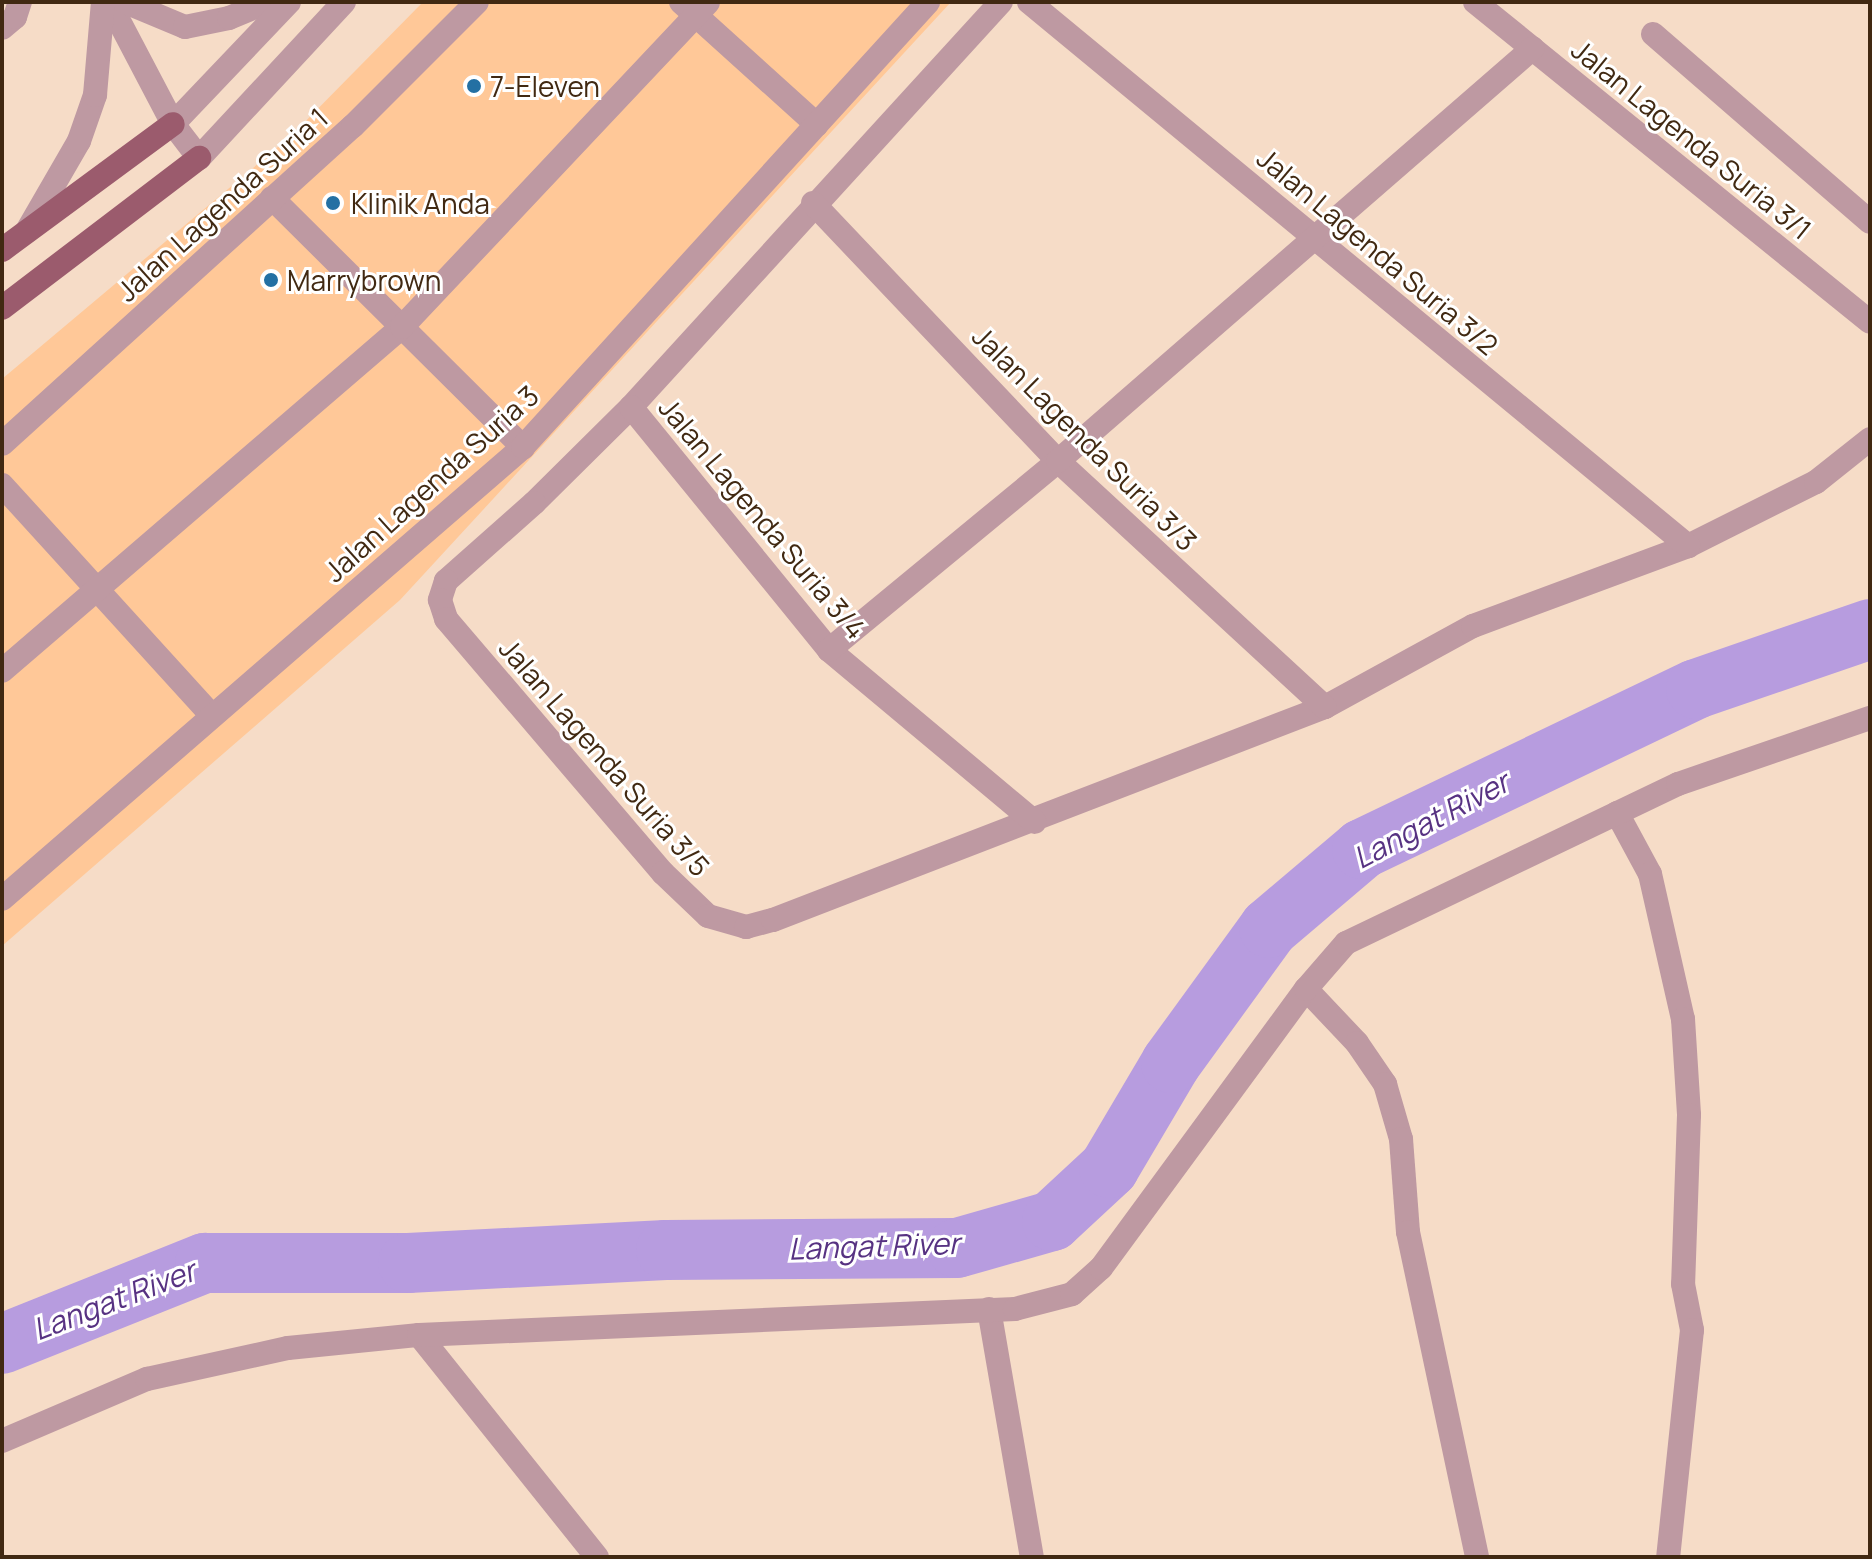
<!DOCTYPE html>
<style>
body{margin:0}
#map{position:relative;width:1872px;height:1559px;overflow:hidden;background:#f6dcc7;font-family:Manrope,sans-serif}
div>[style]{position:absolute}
.built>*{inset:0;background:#ffc898}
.river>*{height:60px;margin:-30px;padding:0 30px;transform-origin:30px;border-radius:30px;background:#b79cdf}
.minor>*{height:24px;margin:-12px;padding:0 12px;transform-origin:12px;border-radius:12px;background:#be99a2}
.major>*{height:24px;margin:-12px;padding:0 12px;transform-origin:12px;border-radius:12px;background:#9b5b6d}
.dots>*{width:22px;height:22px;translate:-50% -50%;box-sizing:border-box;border:4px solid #fff;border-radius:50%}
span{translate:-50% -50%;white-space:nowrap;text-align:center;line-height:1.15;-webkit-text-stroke:6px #fff;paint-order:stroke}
.poi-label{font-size:28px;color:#412912}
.left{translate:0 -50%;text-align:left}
.street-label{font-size:28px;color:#412912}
.water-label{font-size:30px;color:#573282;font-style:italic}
.frame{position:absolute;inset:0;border:4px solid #412912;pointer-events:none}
</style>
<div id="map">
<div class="built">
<div style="clip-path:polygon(423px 2px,951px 2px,400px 600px,2px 946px,2px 379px,291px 136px)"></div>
</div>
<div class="river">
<div style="left:2px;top:1344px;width:219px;rotate:-21.8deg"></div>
<div style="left:205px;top:1263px;width:203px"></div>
<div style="left:408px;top:1263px;width:258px;rotate:-2.9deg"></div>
<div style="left:666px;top:1250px;width:291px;rotate:-0.4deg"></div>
<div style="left:957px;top:1248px;width:99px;rotate:-15.9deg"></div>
<div style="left:1052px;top:1221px;width:78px;rotate:-42.9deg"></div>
<div style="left:1109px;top:1168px;width:122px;rotate:-59.4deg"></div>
<div style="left:1171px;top:1063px;width:167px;rotate:-54deg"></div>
<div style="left:1269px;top:928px;width:122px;rotate:-40.3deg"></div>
<div style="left:1362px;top:849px;width:370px;rotate:-25.6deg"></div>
<div style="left:1696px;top:689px;width:184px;rotate:-19deg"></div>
</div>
<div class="minor">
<div style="left:109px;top:2px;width:138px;rotate:62.3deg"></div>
<div style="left:173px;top:124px;width:43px;rotate:52.6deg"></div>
<div style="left:199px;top:158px;width:213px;rotate:-47.1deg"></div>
<div style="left:125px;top:2px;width:65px;rotate:22.6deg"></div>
<div style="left:185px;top:27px;width:45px;rotate:-11.6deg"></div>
<div style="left:229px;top:18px;width:41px;rotate:-22.8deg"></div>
<div style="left:681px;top:2px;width:183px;rotate:42.1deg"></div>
<div style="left:1001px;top:2px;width:549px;rotate:132.41deg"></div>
<div style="left:631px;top:407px;width:136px;rotate:135.3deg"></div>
<div style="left:534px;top:503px;width:118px;rotate:138.4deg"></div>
<div style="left:446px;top:581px;width:20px;rotate:108deg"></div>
<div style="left:440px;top:600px;width:20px;rotate:72deg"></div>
<div style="left:446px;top:619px;width:334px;rotate:49.5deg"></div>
<div style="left:663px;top:873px;width:62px;rotate:43.7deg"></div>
<div style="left:708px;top:916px;width:40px;rotate:16deg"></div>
<div style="left:746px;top:927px;width:28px;rotate:-15deg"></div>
<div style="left:773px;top:920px;width:592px;rotate:-21.1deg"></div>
<div style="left:1325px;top:707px;width:169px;rotate:-28.7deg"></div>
<div style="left:1473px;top:626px;width:229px;rotate:-20.4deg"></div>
<div style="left:1688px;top:546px;width:143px;rotate:-26.6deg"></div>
<div style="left:1816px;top:482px;width:69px;rotate:-38.5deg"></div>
<div style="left:1029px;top:2px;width:855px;rotate:39.54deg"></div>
<div style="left:1475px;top:2px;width:508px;rotate:39.01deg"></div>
<div style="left:2px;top:28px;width:17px;rotate:-40deg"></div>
<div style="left:15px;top:17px;width:16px;rotate:-72deg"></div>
<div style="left:1653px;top:34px;width:287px;rotate:40.9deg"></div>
<div style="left:173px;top:124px;width:168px;rotate:-46.4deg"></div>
<div style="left:272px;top:198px;width:354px;rotate:44.8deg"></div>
<div style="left:813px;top:203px;width:356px;rotate:46.5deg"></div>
<div style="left:1058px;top:461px;width:363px;rotate:42.7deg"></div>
<div style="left:27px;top:231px;width:104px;rotate:-60deg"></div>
<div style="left:79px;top:141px;width:49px;rotate:-70.8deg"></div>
<div style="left:95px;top:95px;width:93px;rotate:-85.1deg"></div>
<div style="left:631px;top:407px;width:313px;rotate:50.8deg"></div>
<div style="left:829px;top:650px;width:268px;rotate:39.9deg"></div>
<div style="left:2px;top:444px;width:474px;rotate:-42.2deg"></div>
<div style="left:353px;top:126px;width:175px;rotate:-45deg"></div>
<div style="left:2px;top:485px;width:312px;rotate:47.7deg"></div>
<div style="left:829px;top:650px;width:297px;rotate:-39.5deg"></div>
<div style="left:1058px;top:461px;width:629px;rotate:-41.01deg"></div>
<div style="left:2px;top:671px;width:528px;rotate:-40.7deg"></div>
<div style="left:402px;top:327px;width:446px;rotate:-46.7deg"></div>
<div style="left:1617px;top:813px;width:69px;rotate:61.6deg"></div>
<div style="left:1650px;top:874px;width:149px;rotate:77.2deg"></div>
<div style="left:1683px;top:1019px;width:96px;rotate:86.4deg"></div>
<div style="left:1689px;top:1115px;width:169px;rotate:92deg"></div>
<div style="left:1683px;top:1284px;width:47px;rotate:78.9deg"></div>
<div style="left:1692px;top:1330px;width:228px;rotate:96deg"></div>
<div style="left:2px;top:899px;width:690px;rotate:-40.94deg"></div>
<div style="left:523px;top:447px;width:602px;rotate:-47.69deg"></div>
<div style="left:1306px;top:989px;width:74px;rotate:46.6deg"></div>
<div style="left:1357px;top:1043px;width:50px;rotate:55.7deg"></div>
<div style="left:1385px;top:1084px;width:57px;rotate:73.8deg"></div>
<div style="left:1401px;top:1139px;width:93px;rotate:85.7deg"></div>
<div style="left:1408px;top:1232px;width:332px;rotate:78deg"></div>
<div style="left:989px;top:1309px;width:252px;rotate:80.2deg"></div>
<div style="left:419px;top:1335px;width:285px;rotate:51.3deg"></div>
<div style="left:2px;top:1441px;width:158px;rotate:-23.2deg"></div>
<div style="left:147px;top:1379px;width:144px;rotate:-12.4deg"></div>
<div style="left:288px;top:1348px;width:132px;rotate:-5.7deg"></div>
<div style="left:419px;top:1335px;width:597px;rotate:-2.5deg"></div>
<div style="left:1015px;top:1309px;width:59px;rotate:-14.7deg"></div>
<div style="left:1072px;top:1294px;width:39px;rotate:-42deg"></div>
<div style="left:1101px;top:1268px;width:346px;rotate:-53.7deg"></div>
<div style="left:1306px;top:989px;width:61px;rotate:-49deg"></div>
<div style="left:1346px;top:943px;width:368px;rotate:-25.6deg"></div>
<div style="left:1678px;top:784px;width:203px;rotate:-19deg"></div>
</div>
<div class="major">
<div style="left:2px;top:250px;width:212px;rotate:-36.4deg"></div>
<div style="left:2px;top:308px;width:248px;rotate:-37.3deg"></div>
</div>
<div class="dots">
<div style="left:474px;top:86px;background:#2470a3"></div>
<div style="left:333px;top:203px;background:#2470a3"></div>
<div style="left:271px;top:280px;background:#2470a3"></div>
</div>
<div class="poi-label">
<span class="left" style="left:490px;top:86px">7-Eleven</span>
<span class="left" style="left:351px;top:203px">Klinik Anda</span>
<span class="left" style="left:287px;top:280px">Marrybrown</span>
</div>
<div class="street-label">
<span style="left:1692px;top:139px;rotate:39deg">Jalan Lagenda Suria 3/1</span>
<span style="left:222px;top:204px;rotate:-42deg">Jalan Lagenda Suria 1</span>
<span style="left:1378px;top:251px;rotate:40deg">Jalan Lagenda Suria 3/2</span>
<span style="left:1085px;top:438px;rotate:45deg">Jalan Lagenda Suria 3/3</span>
<span style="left:431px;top:483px;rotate:-42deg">Jalan Lagenda Suria 3</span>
<span style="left:763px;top:518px;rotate:50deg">Jalan Lagenda Suria 3/4</span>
<span style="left:605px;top:757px;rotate:49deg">Jalan Lagenda Suria 3/5</span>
</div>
<div class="water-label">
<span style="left:1431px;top:820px;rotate:-28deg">Langat River</span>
<span style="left:874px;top:1246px;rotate:-2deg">Langat River</span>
<span style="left:114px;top:1300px;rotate:-21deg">Langat River</span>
</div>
<div class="frame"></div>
</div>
